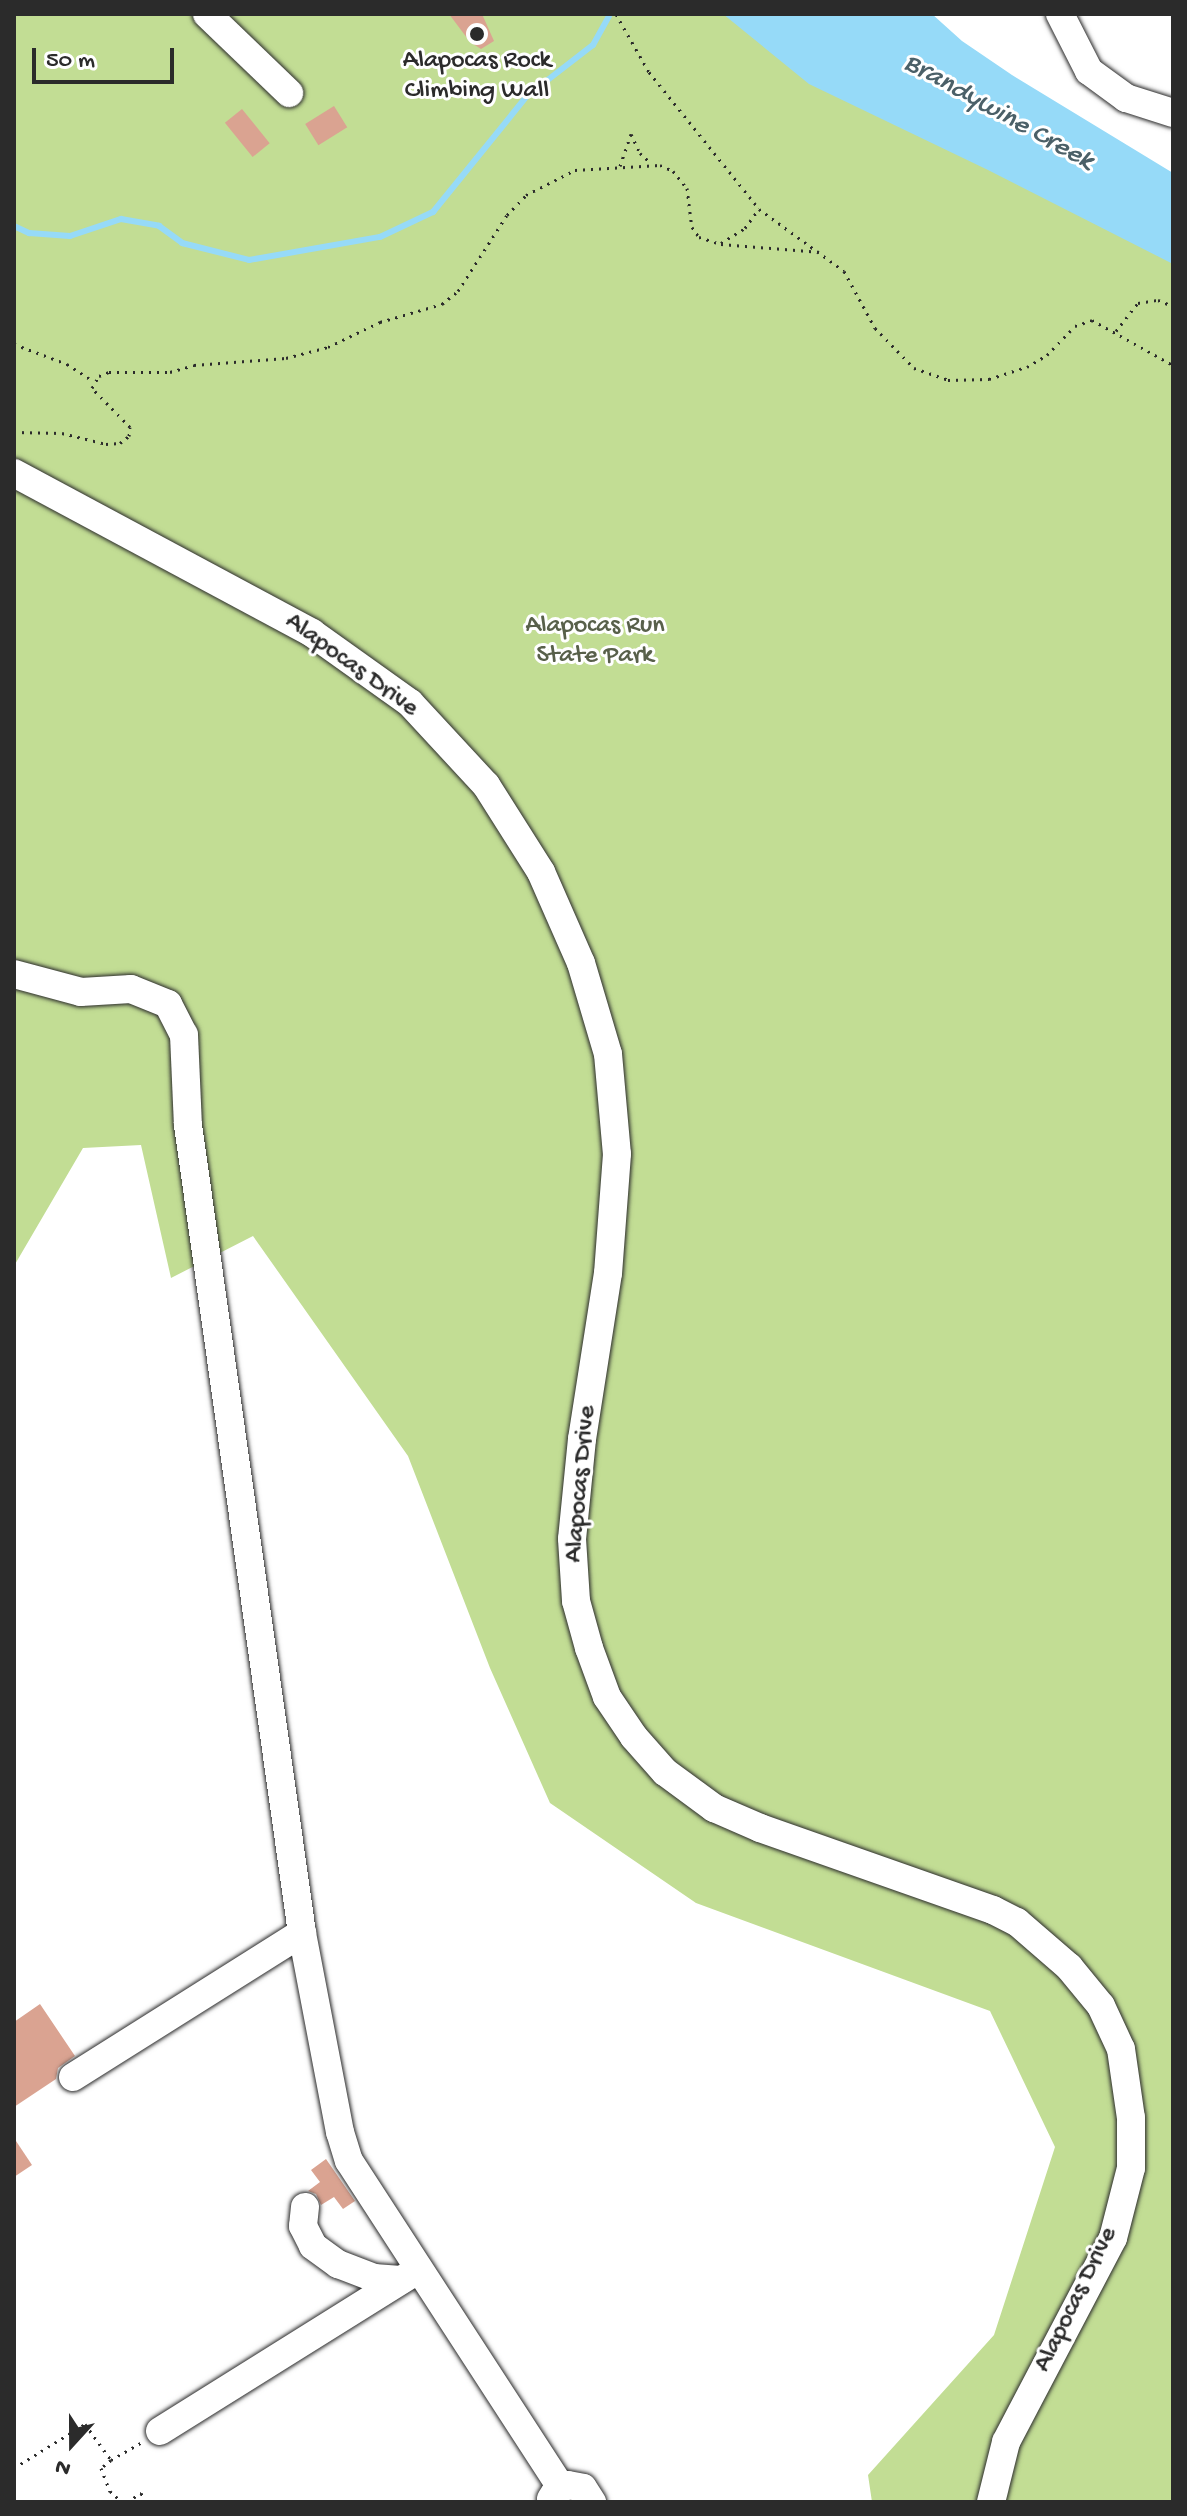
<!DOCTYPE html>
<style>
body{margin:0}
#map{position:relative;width:1187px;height:2516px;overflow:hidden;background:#fff;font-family:"Gochi Hand",sans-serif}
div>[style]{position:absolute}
.green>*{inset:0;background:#c2dd94}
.water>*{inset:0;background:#96daf8}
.stream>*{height:6px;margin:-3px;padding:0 3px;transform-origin:3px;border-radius:3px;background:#96daf8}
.building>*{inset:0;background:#daa391;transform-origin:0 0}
.path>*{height:3px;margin-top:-1.5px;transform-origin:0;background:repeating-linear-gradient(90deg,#2b2b2b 0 2px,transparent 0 8px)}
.roads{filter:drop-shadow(0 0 2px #2b2b2b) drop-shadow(0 0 2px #2b2b2b)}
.minor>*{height:28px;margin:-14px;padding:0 14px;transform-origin:14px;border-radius:14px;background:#fff}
.dots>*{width:22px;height:22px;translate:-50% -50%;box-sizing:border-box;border:4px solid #fff;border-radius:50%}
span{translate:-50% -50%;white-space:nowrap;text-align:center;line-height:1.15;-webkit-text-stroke:6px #fff;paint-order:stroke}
.poi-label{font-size:26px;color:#2b2b2b}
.park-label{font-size:26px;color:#58604a}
.street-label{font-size:26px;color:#2b2b2b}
.water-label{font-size:28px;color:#4b6068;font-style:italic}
.frame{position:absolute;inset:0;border:16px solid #2b2b2b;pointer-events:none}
.north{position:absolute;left:32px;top:2404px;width:80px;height:80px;-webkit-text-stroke:6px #fff;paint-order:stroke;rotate:201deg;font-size:22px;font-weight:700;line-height:32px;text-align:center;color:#2b2b2b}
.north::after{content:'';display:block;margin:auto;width:28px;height:36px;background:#2b2b2b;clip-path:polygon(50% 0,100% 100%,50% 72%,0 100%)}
.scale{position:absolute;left:32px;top:48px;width:142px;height:36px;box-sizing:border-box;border:4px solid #2b2b2b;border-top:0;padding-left:10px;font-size:24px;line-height:28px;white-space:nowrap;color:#2b2b2b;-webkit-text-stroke:6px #fff;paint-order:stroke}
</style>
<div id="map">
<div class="green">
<div style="clip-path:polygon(14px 14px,823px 14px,1173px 211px,1173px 2502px,872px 2502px,868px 2475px,994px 2335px,1055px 2147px,990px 2011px,696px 1903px,550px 1803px,490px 1668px,408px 1456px,253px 1236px,171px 1278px,141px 1145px,83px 1148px,14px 1266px)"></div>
</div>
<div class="water">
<div style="clip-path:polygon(723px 14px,932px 14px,962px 41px,1012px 75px,1173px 173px,1173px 264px,988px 170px,809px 84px)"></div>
</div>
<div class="stream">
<div style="left:14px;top:226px;width:17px;rotate:25deg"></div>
<div style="left:29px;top:233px;width:41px;rotate:4.2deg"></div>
<div style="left:70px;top:236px;width:54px;rotate:-18.4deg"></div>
<div style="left:121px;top:219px;width:39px;rotate:10deg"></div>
<div style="left:159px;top:226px;width:29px;rotate:36deg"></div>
<div style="left:182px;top:243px;width:69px;rotate:14.2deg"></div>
<div style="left:249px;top:260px;width:133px;rotate:-10deg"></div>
<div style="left:380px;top:237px;width:59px;rotate:-25.3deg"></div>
<div style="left:433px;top:212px;width:149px;rotate:-51deg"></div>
<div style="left:527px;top:96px;width:83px;rotate:-37.7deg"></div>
<div style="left:593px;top:45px;width:33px;rotate:-61deg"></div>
</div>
<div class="building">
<div style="clip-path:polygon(449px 14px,482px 14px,494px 41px,481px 49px,470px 42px)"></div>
<div style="left:334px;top:106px;width:25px;height:34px;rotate:58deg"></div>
<div style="left:242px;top:109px;width:44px;height:22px;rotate:51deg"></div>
<div style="clip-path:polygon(40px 2004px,75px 2056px,58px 2068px,56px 2079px,14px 2107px,14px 2022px)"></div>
<div style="clip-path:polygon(14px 2138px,32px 2165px,14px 2177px)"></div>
<div style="clip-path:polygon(326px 2159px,355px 2201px,343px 2209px,334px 2197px,321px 2205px,316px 2194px,308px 2191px,320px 2182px,311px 2170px)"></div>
</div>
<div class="path">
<div style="left:616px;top:14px;width:67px;rotate:60.4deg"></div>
<div style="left:649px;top:72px;width:176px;rotate:51.2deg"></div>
<div style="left:759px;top:209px;width:105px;rotate:36.1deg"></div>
<div style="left:844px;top:271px;width:65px;rotate:61.5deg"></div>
<div style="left:875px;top:328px;width:56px;rotate:45.7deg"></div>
<div style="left:914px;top:368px;width:36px;rotate:19deg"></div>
<div style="left:948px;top:380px;width:41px;rotate:-1.4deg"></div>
<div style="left:989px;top:379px;width:40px;rotate:-18deg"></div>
<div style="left:1027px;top:367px;width:23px;rotate:-31deg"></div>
<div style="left:1047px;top:355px;width:40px;rotate:-46deg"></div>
<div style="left:1075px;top:326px;width:18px;rotate:-19deg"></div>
<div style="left:1092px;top:320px;width:93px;rotate:29.1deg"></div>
<div style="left:620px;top:166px;width:34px;rotate:-71deg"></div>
<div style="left:631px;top:134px;width:21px;rotate:65deg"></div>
<div style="left:640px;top:153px;width:16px;rotate:43deg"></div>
<div style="left:721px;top:243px;width:28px;rotate:-32deg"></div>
<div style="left:745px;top:228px;width:24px;rotate:-54deg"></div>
<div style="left:1116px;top:331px;width:36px;rotate:-52deg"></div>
<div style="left:1138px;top:303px;width:20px;rotate:-9deg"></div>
<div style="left:1158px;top:300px;width:16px;rotate:22deg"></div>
<div style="left:14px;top:344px;width:57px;rotate:20.7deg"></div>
<div style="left:67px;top:364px;width:31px;rotate:33deg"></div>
<div style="left:14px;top:432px;width:48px;rotate:1.2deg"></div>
<div style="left:62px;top:433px;width:45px;rotate:14deg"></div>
<div style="left:106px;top:444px;width:14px;rotate:-4deg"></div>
<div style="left:120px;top:443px;width:11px;rotate:-38deg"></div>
<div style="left:129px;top:436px;width:9px;rotate:-84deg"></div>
<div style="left:130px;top:427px;width:54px;rotate:-134.3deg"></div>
<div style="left:92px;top:388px;width:14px;rotate:-60deg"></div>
<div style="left:99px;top:376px;width:11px;rotate:-22deg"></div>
<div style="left:109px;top:372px;width:61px"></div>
<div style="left:170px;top:372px;width:25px;rotate:-16deg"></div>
<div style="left:194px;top:365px;width:92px;rotate:-4.4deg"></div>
<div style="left:286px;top:358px;width:43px;rotate:-14.7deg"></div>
<div style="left:328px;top:347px;width:58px;rotate:-25.7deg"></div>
<div style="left:380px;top:322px;width:65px;rotate:-16.2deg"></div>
<div style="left:442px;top:304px;width:21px;rotate:-39deg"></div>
<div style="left:458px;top:291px;width:90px;rotate:-57.2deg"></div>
<div style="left:507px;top:215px;width:28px;rotate:-46deg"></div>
<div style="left:526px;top:195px;width:55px;rotate:-27deg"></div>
<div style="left:575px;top:170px;width:85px;rotate:-3.4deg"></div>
<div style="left:660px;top:165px;width:14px;rotate:25deg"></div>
<div style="left:673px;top:171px;width:22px;rotate:51deg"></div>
<div style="left:687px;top:188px;width:39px;rotate:83deg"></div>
<div style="left:692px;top:227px;width:12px;rotate:55deg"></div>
<div style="left:699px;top:237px;width:23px;rotate:18deg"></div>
<div style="left:721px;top:244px;width:100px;rotate:4.6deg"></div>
<div style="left:111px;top:2460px;width:13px;rotate:141deg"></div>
<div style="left:101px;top:2468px;width:25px;rotate:69deg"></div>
<div style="left:110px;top:2491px;width:16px;rotate:43deg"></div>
<div style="left:14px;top:2468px;width:84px;rotate:-31.8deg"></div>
<div style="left:85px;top:2424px;width:44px;rotate:54.2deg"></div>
<div style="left:111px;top:2460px;width:36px;rotate:-30deg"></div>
<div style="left:127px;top:2502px;width:17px;rotate:-33deg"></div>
<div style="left:141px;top:2493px;width:10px;rotate:61deg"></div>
</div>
<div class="roads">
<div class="minor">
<div style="left:207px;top:14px;width:114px;rotate:43.9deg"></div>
<div style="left:1060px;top:14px;width:64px;rotate:63deg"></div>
<div style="left:1089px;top:71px;width:46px;rotate:36.1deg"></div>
<div style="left:1126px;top:98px;width:49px;rotate:17.7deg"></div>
<div style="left:14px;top:473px;width:338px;rotate:28.2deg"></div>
<div style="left:312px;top:633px;width:120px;rotate:35.5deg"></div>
<div style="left:410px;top:703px;width:112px;rotate:47.2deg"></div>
<div style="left:486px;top:785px;width:103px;rotate:57.7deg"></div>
<div style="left:541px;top:872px;width:99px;rotate:66.3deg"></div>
<div style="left:581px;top:963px;width:95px;rotate:73.5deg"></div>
<div style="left:608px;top:1054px;width:100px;rotate:84.9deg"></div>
<div style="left:617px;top:1154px;width:119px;rotate:94.3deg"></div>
<div style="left:608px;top:1273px;width:168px;rotate:98.9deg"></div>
<div style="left:582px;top:1439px;width:100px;rotate:95.7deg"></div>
<div style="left:572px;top:1539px;width:62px;rotate:86.3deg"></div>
<div style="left:576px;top:1601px;width:49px;rotate:74.5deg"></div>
<div style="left:589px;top:1648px;width:52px;rotate:69.8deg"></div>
<div style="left:607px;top:1697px;width:48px;rotate:56deg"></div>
<div style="left:634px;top:1737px;width:47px;rotate:48.5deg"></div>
<div style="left:665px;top:1772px;width:61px;rotate:36.3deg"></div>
<div style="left:714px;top:1808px;width:50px;rotate:23.5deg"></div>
<div style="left:760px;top:1828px;width:247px;rotate:19.4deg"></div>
<div style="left:993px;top:1910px;width:27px;rotate:27deg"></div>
<div style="left:1017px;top:1922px;width:69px;rotate:40.9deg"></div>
<div style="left:1069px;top:1967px;width:50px;rotate:50.6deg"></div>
<div style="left:1101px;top:2006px;width:47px;rotate:65.1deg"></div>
<div style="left:1121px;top:2049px;width:70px;rotate:81.8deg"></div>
<div style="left:1131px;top:2118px;width:50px;rotate:90deg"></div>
<div style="left:1131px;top:2168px;width:72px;rotate:104.4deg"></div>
<div style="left:1113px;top:2238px;width:230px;rotate:117.7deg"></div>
<div style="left:1006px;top:2442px;width:62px;rotate:104deg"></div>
<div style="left:14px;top:974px;width:69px;rotate:15deg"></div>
<div style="left:81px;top:992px;width:50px;rotate:-3.4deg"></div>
<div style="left:131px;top:989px;width:40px;rotate:22deg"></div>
<div style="left:168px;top:1004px;width:35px;rotate:63deg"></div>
<div style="left:184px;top:1035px;width:90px;rotate:87.5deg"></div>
<div style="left:188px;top:1125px;width:816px;rotate:81.97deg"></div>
<div style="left:73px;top:2077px;width:271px;rotate:-32.2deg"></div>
<div style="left:302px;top:1933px;width:203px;rotate:79.2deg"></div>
<div style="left:340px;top:2132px;width:30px;rotate:73deg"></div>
<div style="left:349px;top:2161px;width:389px;rotate:57deg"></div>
<div style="left:305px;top:2207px;width:19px;rotate:96deg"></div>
<div style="left:303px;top:2226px;width:22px;rotate:63deg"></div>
<div style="left:313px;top:2246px;width:31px;rotate:36deg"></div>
<div style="left:338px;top:2264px;width:39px;rotate:21deg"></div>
<div style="left:374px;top:2278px;width:27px;rotate:4deg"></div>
<div style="left:160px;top:2431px;width:305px;rotate:-32deg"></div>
<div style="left:551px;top:2499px;width:9px;rotate:-58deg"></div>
<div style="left:556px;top:2491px;width:13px;rotate:-27deg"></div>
<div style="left:568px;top:2485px;width:15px;rotate:11deg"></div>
<div style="left:583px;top:2488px;width:17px;rotate:57deg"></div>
</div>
</div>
<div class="dots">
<div style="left:477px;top:34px;background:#2b2b2b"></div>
</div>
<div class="poi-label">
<span style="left:477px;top:77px">Alapocas Rock<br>Climbing Wall</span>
</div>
<div class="park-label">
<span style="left:595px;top:642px">Alapocas Run<br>State Park</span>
</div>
<div class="street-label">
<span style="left:351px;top:666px;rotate:36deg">Alapocas Drive</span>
<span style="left:582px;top:1484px;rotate:-85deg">Alapocas Drive</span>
<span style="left:1077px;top:2300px;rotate:-64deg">Alapocas Drive</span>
</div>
<div class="water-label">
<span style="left:998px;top:113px;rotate:29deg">Brandywine Creek</span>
</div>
<div class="frame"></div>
<div class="north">N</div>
<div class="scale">50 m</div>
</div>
